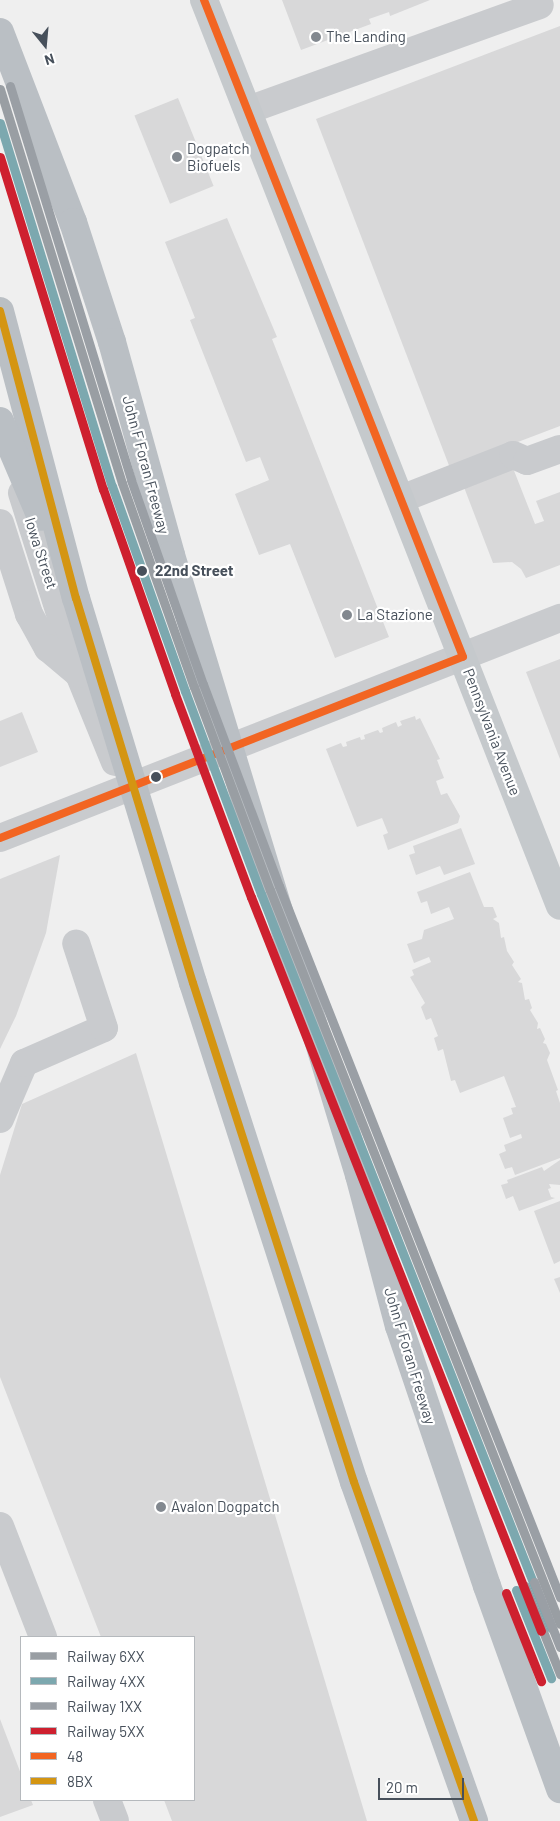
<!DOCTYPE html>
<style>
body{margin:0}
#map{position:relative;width:560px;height:1821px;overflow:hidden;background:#efefef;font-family:Barlow,sans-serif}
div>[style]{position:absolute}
.building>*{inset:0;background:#d8d8d9;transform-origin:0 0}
.minor>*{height:28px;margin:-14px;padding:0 14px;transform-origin:14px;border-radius:14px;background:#c9cbce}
.major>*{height:28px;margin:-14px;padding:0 14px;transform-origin:14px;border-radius:14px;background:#c5c9cc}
.highway>*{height:28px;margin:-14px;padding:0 14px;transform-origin:14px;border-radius:14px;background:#babfc4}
.bus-1>*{height:8px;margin:-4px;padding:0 4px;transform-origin:4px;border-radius:4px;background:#f26522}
.bus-2>*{height:8px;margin:-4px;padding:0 4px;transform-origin:4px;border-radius:4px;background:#d49512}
.rail-1>*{height:9px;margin:-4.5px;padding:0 4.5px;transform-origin:4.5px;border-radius:4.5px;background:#999ea3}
.rail-2>*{height:9px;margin:-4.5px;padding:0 4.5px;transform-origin:4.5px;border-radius:4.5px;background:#7ca8af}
.rail-3>*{height:9px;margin:-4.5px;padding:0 4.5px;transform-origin:4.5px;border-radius:4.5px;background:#9a9fa5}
.rail-4>*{height:9px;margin:-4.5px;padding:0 4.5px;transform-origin:4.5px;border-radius:4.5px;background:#ce202f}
.dots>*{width:14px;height:14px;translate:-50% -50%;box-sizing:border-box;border:2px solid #fff;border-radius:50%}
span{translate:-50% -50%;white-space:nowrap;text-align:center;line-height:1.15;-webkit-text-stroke:4.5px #fff;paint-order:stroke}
.poi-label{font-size:15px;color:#47505b}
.left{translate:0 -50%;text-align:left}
.street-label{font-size:15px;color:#47505b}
.stop-label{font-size:15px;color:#47505b;font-weight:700}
.legend{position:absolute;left:20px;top:1636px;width:175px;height:165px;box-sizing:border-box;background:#fff;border:1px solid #b5b9bd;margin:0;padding:6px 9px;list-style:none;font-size:15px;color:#47505b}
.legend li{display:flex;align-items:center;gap:10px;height:25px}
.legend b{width:25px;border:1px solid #b5b9bd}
.north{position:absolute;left:20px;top:20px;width:50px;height:50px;-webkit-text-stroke:4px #fff;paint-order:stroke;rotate:163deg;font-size:14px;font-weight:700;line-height:20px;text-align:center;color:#47505b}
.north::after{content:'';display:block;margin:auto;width:18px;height:22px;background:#47505b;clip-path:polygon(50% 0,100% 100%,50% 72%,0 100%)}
.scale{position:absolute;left:378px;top:1778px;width:86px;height:22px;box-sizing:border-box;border:2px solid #47505b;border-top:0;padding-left:6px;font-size:15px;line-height:18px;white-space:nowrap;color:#47505b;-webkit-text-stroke:4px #fff;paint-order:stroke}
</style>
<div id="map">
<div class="building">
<div style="clip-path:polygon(282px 0,430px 0,390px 16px,389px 12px,369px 19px,371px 24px,301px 50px)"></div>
<div style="clip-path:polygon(560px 26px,560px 426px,450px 468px,316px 119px)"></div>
<div style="left:178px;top:98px;width:95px;height:47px;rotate:68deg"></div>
<div style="clip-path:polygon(227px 218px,277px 337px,272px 339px,389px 637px,335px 658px,290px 544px,259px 555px,235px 494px,269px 480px,260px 457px,246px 462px,190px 320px,195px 318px,165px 242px)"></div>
<div style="clip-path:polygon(511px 463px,535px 524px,544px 521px,536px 501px,560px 492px,560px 565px,526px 578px,521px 569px,512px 562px,493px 563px,462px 482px)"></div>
<div style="clip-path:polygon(560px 659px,560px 759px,526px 672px)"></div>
<div style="clip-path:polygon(22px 712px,38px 752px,0 767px,0 721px)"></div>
<div style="clip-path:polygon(415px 716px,416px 720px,420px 718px,440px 759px,437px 760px,444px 778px,436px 781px,441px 795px,447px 793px,460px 816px,458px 823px,388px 850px,383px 835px,388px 833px,382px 818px,357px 827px,326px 749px,341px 743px,343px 747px,347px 746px,346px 742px,360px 737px,361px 740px,365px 739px,364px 735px,378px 730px,380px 733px,383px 732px,382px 728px,396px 722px,398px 727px,402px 725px,400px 721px)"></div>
<div style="clip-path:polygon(461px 828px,475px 864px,444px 875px,440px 866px,416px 875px,409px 855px,415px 853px,413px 846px)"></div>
<div style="clip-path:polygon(60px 855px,46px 933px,16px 1016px,0 1049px,0 879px)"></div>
<div style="clip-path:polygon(470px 872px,484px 907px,493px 907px,497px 917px,493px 919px,499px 923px,501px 938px,504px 937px,507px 951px,514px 962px,512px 965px,521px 979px,518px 982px,522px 983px,525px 1000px,529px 999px,532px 1008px,530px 1010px,538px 1023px,537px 1029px,540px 1028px,545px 1039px,543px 1043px,546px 1044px,550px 1053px,547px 1060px,558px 1090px,556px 1091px,560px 1103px,560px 1158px,515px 1175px,512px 1167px,505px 1169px,499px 1154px,506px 1151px,504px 1145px,522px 1138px,521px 1134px,510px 1138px,503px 1118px,513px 1114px,511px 1108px,516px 1107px,504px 1076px,460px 1093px,455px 1080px,451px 1081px,443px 1049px,438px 1051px,434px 1038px,438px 1036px,431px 1018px,426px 1020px,421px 1007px,425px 1003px,410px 977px,414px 975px,412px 970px,431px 962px,429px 957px,414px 963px,407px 944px,422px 939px,424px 930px,454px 919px,449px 907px,431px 914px,427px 901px,421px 903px,417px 892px)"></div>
<div style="clip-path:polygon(136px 1053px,367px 1821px,172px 1821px,164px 1800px,194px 1800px,194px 1637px,101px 1637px,0 1377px,0 1175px,22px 1104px)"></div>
<div style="clip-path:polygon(560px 1160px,560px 1185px,549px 1184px,551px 1188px,548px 1189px,551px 1197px,555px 1198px,519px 1211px,513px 1196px,506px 1199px,501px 1185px,508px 1183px,507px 1180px,542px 1167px,544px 1171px)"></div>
<div style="clip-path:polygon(560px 1201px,560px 1261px,554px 1264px,534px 1211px)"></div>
<div style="clip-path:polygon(560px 1277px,560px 1293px,554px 1279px)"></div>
<div style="clip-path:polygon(0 1719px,21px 1774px,21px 1800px,31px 1800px,33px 1805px,0 1817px)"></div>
</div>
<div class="minor">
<div style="left:248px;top:110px;width:310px;rotate:-19.8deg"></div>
<div style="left:22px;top:493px;width:190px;rotate:72.5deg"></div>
<div style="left:79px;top:674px;width:95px;rotate:67.8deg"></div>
<div style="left:401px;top:499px;width:120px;rotate:-21.4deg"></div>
<div style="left:513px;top:455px;width:15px;rotate:23deg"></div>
<div style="left:527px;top:461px;width:35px;rotate:-20deg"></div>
<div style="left:0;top:523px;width:96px;rotate:72.3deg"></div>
<div style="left:29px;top:614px;width:39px;rotate:61deg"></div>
<div style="left:48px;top:648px;width:40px;rotate:40deg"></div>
<div style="left:0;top:838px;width:602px;rotate:-21.45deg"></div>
<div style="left:0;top:1119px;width:61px;rotate:-66.8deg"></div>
<div style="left:24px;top:1063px;width:87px;rotate:-23.6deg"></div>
<div style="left:104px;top:1028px;width:89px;rotate:-108.2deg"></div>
<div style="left:0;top:1526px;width:119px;rotate:68.8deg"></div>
<div style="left:107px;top:1800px;width:22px;rotate:69deg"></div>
</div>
<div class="major">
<div style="left:204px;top:0;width:973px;rotate:68.55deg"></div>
</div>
<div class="highway">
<div style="left:0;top:32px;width:204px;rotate:69deg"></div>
<div style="left:73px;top:222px;width:126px;rotate:72deg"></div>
<div style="left:112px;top:342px;width:221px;rotate:74.5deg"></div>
<div style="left:171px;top:555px;width:648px;rotate:73.13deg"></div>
<div style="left:359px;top:1175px;width:156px;rotate:75.2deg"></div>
<div style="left:399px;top:1326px;width:274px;rotate:71.3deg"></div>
<div style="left:487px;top:1586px;width:216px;rotate:70.2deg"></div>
<div style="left:0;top:311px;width:297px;rotate:75.2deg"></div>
<div style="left:76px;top:598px;width:402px;rotate:73.1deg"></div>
<div style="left:193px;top:983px;width:524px;rotate:72.12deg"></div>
<div style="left:354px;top:1482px;width:360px;rotate:70.5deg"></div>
<div style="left:0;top:421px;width:104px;rotate:66.9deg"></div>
</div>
<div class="bus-1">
<div style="left:204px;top:0;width:706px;rotate:68.48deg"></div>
<div style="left:0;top:838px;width:497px;rotate:-21.4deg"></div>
</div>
<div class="bus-2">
<div style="left:0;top:311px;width:297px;rotate:75.2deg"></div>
<div style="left:76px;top:598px;width:402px;rotate:73.1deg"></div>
<div style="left:193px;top:983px;width:524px;rotate:72.12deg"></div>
<div style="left:354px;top:1482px;width:360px;rotate:70.5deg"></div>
</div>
<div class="rail-1">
<div style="left:0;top:89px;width:412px;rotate:72.8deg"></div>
<div style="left:122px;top:483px;width:216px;rotate:70.6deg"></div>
<div style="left:194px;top:687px;width:217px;rotate:69.5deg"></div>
<div style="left:270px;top:890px;width:789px;rotate:68.44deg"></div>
<div style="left:525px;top:1586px;width:95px;rotate:68.3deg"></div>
</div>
<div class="rail-2">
<div style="left:0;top:123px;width:380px;rotate:72.9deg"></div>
<div style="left:112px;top:486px;width:218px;rotate:70.4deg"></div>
<div style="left:185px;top:691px;width:217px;rotate:69.5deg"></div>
<div style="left:261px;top:894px;width:789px;rotate:68.44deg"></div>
<div style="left:516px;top:1590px;width:95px;rotate:68.3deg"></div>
</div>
<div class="rail-3">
<div style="left:10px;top:86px;width:412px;rotate:72.9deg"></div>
<div style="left:131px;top:480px;width:216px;rotate:70.6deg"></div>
<div style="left:203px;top:684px;width:216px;rotate:69.4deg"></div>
<div style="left:279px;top:886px;width:765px;rotate:68.44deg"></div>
<div style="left:534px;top:1582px;width:70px;rotate:68.2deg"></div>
</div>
<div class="rail-4">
<div style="left:0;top:157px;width:348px;rotate:72.8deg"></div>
<div style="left:103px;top:489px;width:217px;rotate:70.6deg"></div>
<div style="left:175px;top:694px;width:217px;rotate:69.5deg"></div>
<div style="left:251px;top:897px;width:789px;rotate:68.44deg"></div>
<div style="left:506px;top:1593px;width:95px;rotate:68.3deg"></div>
</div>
<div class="dots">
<div style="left:316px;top:37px;background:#82888f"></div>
<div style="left:177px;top:157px;background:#82888f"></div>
<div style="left:142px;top:571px;background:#47505b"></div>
<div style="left:347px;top:615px;background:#82888f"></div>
<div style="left:156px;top:777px;background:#47505b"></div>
<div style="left:161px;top:1507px;background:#82888f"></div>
</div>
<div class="poi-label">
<span class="left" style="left:326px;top:37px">The Landing</span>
<span class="left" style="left:187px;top:157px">Dogpatch<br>Biofuels</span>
<span class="left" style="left:357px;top:615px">La Stazione</span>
<span class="left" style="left:171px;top:1507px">Avalon Dogpatch</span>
</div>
<div class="street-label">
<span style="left:146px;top:465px;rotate:75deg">John F Foran Freeway</span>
<span style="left:41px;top:553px;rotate:72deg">Iowa Street</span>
<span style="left:492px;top:732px;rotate:69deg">Pennsylvania Avenue</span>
<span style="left:410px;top:1356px;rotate:73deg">John F Foran Freeway</span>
</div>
<div class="stop-label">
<span class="left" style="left:155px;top:571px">22nd Street</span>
</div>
<ul class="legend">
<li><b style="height:6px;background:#999ea3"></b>Railway 6XX</li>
<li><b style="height:6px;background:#7ca8af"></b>Railway 4XX</li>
<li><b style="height:6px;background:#9a9fa5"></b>Railway 1XX</li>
<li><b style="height:6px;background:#ce202f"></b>Railway 5XX</li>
<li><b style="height:6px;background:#f26522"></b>48</li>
<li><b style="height:6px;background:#d49512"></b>8BX</li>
</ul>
<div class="north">N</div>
<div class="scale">20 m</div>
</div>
